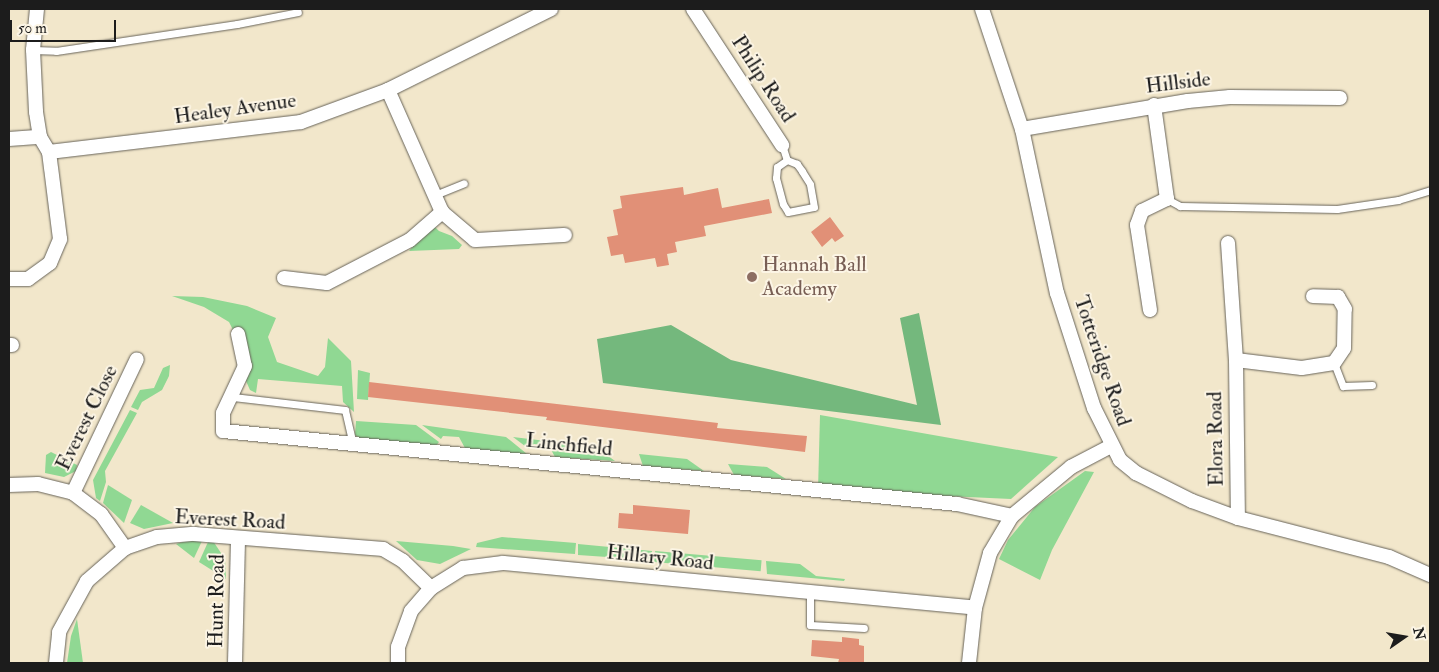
<!DOCTYPE html>
<style>
body{margin:0}
#map{position:relative;width:1439px;height:672px;overflow:hidden;background:#f2e7cb;font-family:"IM FELL Double Pica",serif}
div>[style]{position:absolute}
.green>*{inset:0;background:#90d893;transform-origin:0 0}
.forest>*{inset:0;background:#74b87d}
.building>*{inset:0;background:#e19077}
.roads{filter:drop-shadow(0 0 1px #676359) drop-shadow(0 0 1px #676359)}
.service>*{height:7px;margin:-3.5px;padding:0 3.5px;transform-origin:3.5px;border-radius:3.5px;background:#fff}
.minor>*{height:14px;margin:-7px;padding:0 7px;transform-origin:7px;border-radius:7px;background:#fff}
.dots>*{width:14px;height:14px;translate:-50% -50%;box-sizing:border-box;border:2px solid #fcf5e5;border-radius:50%}
span{translate:-50% -50%;white-space:nowrap;text-align:center;line-height:1.15;-webkit-text-stroke:4px #fcf5e5;paint-order:stroke}
.street-label{font-size:21px;color:#1c1c1c}
.education-label{font-size:21px;color:#785e54}
.left{translate:0 -50%;text-align:left}
.frame{position:absolute;inset:0;border:10px solid #1c1c1c;pointer-events:none}
.north{position:absolute;left:1379px;top:612px;width:50px;height:50px;-webkit-text-stroke:4px #fcf5e5;paint-order:stroke;rotate:77deg;font-size:14px;font-weight:700;line-height:20px;text-align:center;color:#1c1c1c}
.north::after{content:'';display:block;margin:auto;width:18px;height:22px;background:#1c1c1c;clip-path:polygon(50% 0,100% 100%,50% 72%,0 100%)}
.scale{position:absolute;left:10px;top:20px;width:106px;height:22px;box-sizing:border-box;border:2px solid #1c1c1c;border-top:0;padding-left:6px;font-size:15px;line-height:18px;white-space:nowrap;color:#1c1c1c;-webkit-text-stroke:4px #fcf5e5;paint-order:stroke}
</style>
<div id="map">
<div class="green">
<div style="clip-path:polygon(432px 224px,439px 231px,452px 236px,462px 245px,459px 249px,409px 251px)"></div>
<div style="clip-path:polygon(172px 296px,203px 297px,247px 306px,276px 318px,268px 337px,277px 362px,318px 376px,325px 367px,328px 338px,351px 361px,354px 412px,343px 402px,342px 386px,258px 379px,256px 393px,250px 390px,246px 381px,248px 370px,242px 348px,229px 322px,204px 307px)"></div>
<div style="clip-path:polygon(170px 365px,169px 376px,162px 390px,142px 402px,138px 410px,131px 407px,140px 390px,154px 388px,163px 368px)"></div>
<div style="clip-path:polygon(358px 370px,370px 373px,368px 400px,357px 399px)"></div>
<div style="clip-path:polygon(130px 410px,137px 413px,105px 471px,106px 482px,100px 501px,96px 498px,93px 480px)"></div>
<div style="clip-path:polygon(820px 415px,1058px 457px,1011px 499px,818px 490px)"></div>
<div style="clip-path:polygon(356px 421px,416px 425px,439px 442px,435px 447px,361px 439px,355px 435px)"></div>
<div style="clip-path:polygon(422px 425px,506px 437px,527px 454px,466px 450px,459px 437px,443px 436px,441px 439px)"></div>
<div style="clip-path:polygon(513px 437px,596px 447px,615px 461px,555px 457px,549px 446px,534px 444px,529px 449px)"></div>
<div style="clip-path:polygon(51px 452px,77px 465px,76px 471px,64px 477px,45px 473px,46px 455px)"></div>
<div style="clip-path:polygon(639px 454px,687px 459px,704px 471px,643px 466px)"></div>
<div style="clip-path:polygon(728px 464px,767px 467px,786px 479px,734px 475px)"></div>
<div style="clip-path:polygon(1085px 471px,1094px 472px,1052px 550px,1040px 580px,999px 559px,1008px 540px,1035px 507px)"></div>
<div style="clip-path:polygon(108px 485px,132px 500px,124px 523px,103px 503px)"></div>
<div style="clip-path:polygon(141px 505px,173px 523px,144px 529px,130px 523px)"></div>
<div style="clip-path:polygon(502px 537px,576px 543px,575px 554px,476px 547px,477px 543px)"></div>
<div style="clip-path:polygon(189px 540px,202px 541px,194px 558px,176px 544px)"></div>
<div style="clip-path:polygon(213px 541px,225px 559px,226px 579px,199px 562px,208px 542px)"></div>
<div style="clip-path:polygon(396px 541px,453px 546px,471px 549px,440px 564px,417px 560px)"></div>
<div style="clip-path:polygon(578px 544px,652px 551px,651px 560px,578px 555px)"></div>
<div style="left:655px;top:551px;width:107px;height:11px;rotate:5deg"></div>
<div style="clip-path:polygon(766px 561px,800px 564px,816px 576px,845px 579px,844px 581px,767px 574px)"></div>
<div style="clip-path:polygon(77px 619px,83px 663px,67px 663px,71px 636px)"></div>
</div>
<div class="forest">
<div style="clip-path:polygon(919px 313px,941px 425px,603px 383px,597px 339px,671px 325px,731px 360px,917px 405px,900px 318px)"></div>
</div>
<div class="building">
<div style="clip-path:polygon(683px 187px,684px 195px,718px 188px,722px 208px,769px 199px,772px 213px,704px 226px,706px 236px,675px 242px,677px 252px,667px 254px,669px 265px,657px 267px,655px 258px,625px 263px,623px 254px,611px 256px,607px 237px,618px 235px,613px 210px,622px 208px,620px 196px)"></div>
<div style="clip-path:polygon(830px 217px,844px 236px,835px 242px,832px 238px,822px 247px,811px 232px)"></div>
<div style="clip-path:polygon(369px 382px,718px 423px,717px 428px,807px 436px,805px 452px,546px 420px,547px 417px,368px 397px)"></div>
<div style="clip-path:polygon(633px 505px,690px 510px,688px 534px,618px 528px,619px 513px,633px 514px)"></div>
<div style="clip-path:polygon(842px 637px,859px 639px,859px 645px,864px 646px,864px 663px,838px 663px,839px 659px,811px 656px,812px 640px,842px 642px)"></div>
</div>
<div class="roads">
<div class="service">
<div style="left:33px;top:50px;width:23px;rotate:2deg"></div>
<div style="left:56px;top:51px;width:183px;rotate:-8.5deg"></div>
<div style="left:237px;top:24px;width:62px;rotate:-11.1deg"></div>
<div style="left:782px;top:145px;width:16px;rotate:72deg"></div>
<div style="left:787px;top:160px;width:12px;rotate:145deg"></div>
<div style="left:777px;top:167px;width:11px;rotate:95deg"></div>
<div style="left:776px;top:178px;width:27px;rotate:75deg"></div>
<div style="left:783px;top:204px;width:9px;rotate:58deg"></div>
<div style="left:788px;top:212px;width:26px;rotate:-11deg"></div>
<div style="left:814px;top:207px;width:23px;rotate:-100deg"></div>
<div style="left:810px;top:184px;width:15px;rotate:-122deg"></div>
<div style="left:802px;top:171px;width:9px;rotate:-126deg"></div>
<div style="left:797px;top:164px;width:11px;rotate:-158deg"></div>
<div style="left:435px;top:195px;width:31px;rotate:-22deg"></div>
<div style="left:1167px;top:199px;width:15px;rotate:28deg"></div>
<div style="left:1180px;top:206px;width:157px;rotate:1.1deg"></div>
<div style="left:1337px;top:209px;width:62px;rotate:-8.4deg"></div>
<div style="left:1398px;top:200px;width:34px;rotate:-17deg"></div>
<div style="left:1334px;top:363px;width:25px;rotate:69deg"></div>
<div style="left:1343px;top:386px;width:29px;rotate:-2deg"></div>
<div style="left:233px;top:397px;width:113px;rotate:6.6deg"></div>
<div style="left:345px;top:410px;width:35px;rotate:77deg"></div>
<div style="left:810px;top:592px;width:33px;rotate:90deg"></div>
<div style="left:810px;top:625px;width:54px;rotate:3.2deg"></div>
</div>
<div class="minor">
<div style="left:37px;top:9px;width:41px;rotate:95.6deg"></div>
<div style="left:33px;top:50px;width:62px;rotate:87.2deg"></div>
<div style="left:36px;top:112px;width:25px;rotate:81deg"></div>
<div style="left:40px;top:137px;width:17px;rotate:59deg"></div>
<div style="left:49px;top:152px;width:254px;rotate:-6.8deg"></div>
<div style="left:301px;top:122px;width:93px;rotate:-20.2deg"></div>
<div style="left:388px;top:90px;width:182px;rotate:-26.4deg"></div>
<div style="left:693px;top:9px;width:163px;rotate:56.8deg"></div>
<div style="left:982px;top:9px;width:126px;rotate:71.6deg"></div>
<div style="left:1022px;top:129px;width:168px;rotate:78deg"></div>
<div style="left:1057px;top:293px;width:121px;rotate:72.2deg"></div>
<div style="left:1094px;top:408px;width:58px;rotate:63.4deg"></div>
<div style="left:1120px;top:460px;width:21px;rotate:39deg"></div>
<div style="left:1136px;top:473px;width:63px;rotate:26.6deg"></div>
<div style="left:1192px;top:501px;width:49px;rotate:20.3deg"></div>
<div style="left:1238px;top:518px;width:156px;rotate:14.5deg"></div>
<div style="left:1389px;top:557px;width:45px;rotate:23.7deg"></div>
<div style="left:388px;top:90px;width:133px;rotate:66.1deg"></div>
<div style="left:442px;top:212px;width:43px;rotate:40.3deg"></div>
<div style="left:475px;top:240px;width:90px;rotate:-3.2deg"></div>
<div style="left:1022px;top:129px;width:168px;rotate:-9.6deg"></div>
<div style="left:1188px;top:101px;width:42px;rotate:-5.4deg"></div>
<div style="left:1230px;top:97px;width:110px;rotate:0.5deg"></div>
<div style="left:9px;top:139px;width:31px;rotate:-4deg"></div>
<div style="left:1228px;top:243px;width:117px;rotate:86.1deg"></div>
<div style="left:1236px;top:360px;width:158px;rotate:89.3deg"></div>
<div style="left:284px;top:278px;width:43px;rotate:6.6deg"></div>
<div style="left:327px;top:283px;width:93px;rotate:-27.4deg"></div>
<div style="left:410px;top:240px;width:43px;rotate:-41.2deg"></div>
<div style="left:9px;top:279px;width:19px"></div>
<div style="left:28px;top:279px;width:27px;rotate:-36deg"></div>
<div style="left:50px;top:263px;width:26px;rotate:-67deg"></div>
<div style="left:60px;top:239px;width:88px;rotate:-97.2deg"></div>
<div style="left:1150px;top:310px;width:86px;rotate:-98.7deg"></div>
<div style="left:1137px;top:225px;width:15px;rotate:-70deg"></div>
<div style="left:1142px;top:211px;width:28px;rotate:-26deg"></div>
<div style="left:1167px;top:199px;width:95px;rotate:-97.9deg"></div>
<div style="left:238px;top:334px;width:33px;rotate:78deg"></div>
<div style="left:245px;top:366px;width:52px;rotate:115.1deg"></div>
<div style="left:223px;top:413px;width:18px;rotate:90deg"></div>
<div style="left:223px;top:431px;width:738px;rotate:5.68deg"></div>
<div style="left:957px;top:504px;width:56px;rotate:12.3deg"></div>
<div style="left:9px;top:345px;width:3px"></div>
<div style="left:1236px;top:360px;width:66px;rotate:6.9deg"></div>
<div style="left:1302px;top:368px;width:32px;rotate:-9deg"></div>
<div style="left:1334px;top:363px;width:18px;rotate:-56deg"></div>
<div style="left:1344px;top:348px;width:39px;rotate:-89deg"></div>
<div style="left:1345px;top:309px;width:14px;rotate:-120deg"></div>
<div style="left:1338px;top:297px;width:25px;rotate:-178deg"></div>
<div style="left:9px;top:485px;width:29px;rotate:-2deg"></div>
<div style="left:38px;top:484px;width:36px;rotate:14deg"></div>
<div style="left:73px;top:493px;width:35px;rotate:37deg"></div>
<div style="left:101px;top:514px;width:42px;rotate:54.8deg"></div>
<div style="left:73px;top:493px;width:148px;rotate:-64.5deg"></div>
<div style="left:56px;top:663px;width:31px;rotate:-84deg"></div>
<div style="left:59px;top:632px;width:58px;rotate:-61.2deg"></div>
<div style="left:87px;top:581px;width:50px;rotate:-41deg"></div>
<div style="left:125px;top:548px;width:34px;rotate:-19deg"></div>
<div style="left:157px;top:537px;width:37px;rotate:-5deg"></div>
<div style="left:194px;top:534px;width:190px;rotate:4.5deg"></div>
<div style="left:383px;top:549px;width:23px;rotate:31deg"></div>
<div style="left:403px;top:561px;width:39px;rotate:44deg"></div>
<div style="left:235px;top:663px;width:124px;rotate:-88.6deg"></div>
<div style="left:398px;top:663px;width:16px;rotate:-90deg"></div>
<div style="left:398px;top:647px;width:38px;rotate:-70deg"></div>
<div style="left:411px;top:611px;width:30px;rotate:-49deg"></div>
<div style="left:431px;top:588px;width:38px;rotate:-32deg"></div>
<div style="left:463px;top:568px;width:40px;rotate:-7.1deg"></div>
<div style="left:503px;top:563px;width:474px;rotate:5.4deg"></div>
<div style="left:969px;top:663px;width:55px;rotate:-83.8deg"></div>
<div style="left:975px;top:608px;width:57px;rotate:-74.7deg"></div>
<div style="left:990px;top:553px;width:43px;rotate:-59.3deg"></div>
<div style="left:1012px;top:516px;width:77px;rotate:-39.7deg"></div>
<div style="left:1071px;top:467px;width:45px;rotate:-27.7deg"></div>
</div>
</div>
<div class="dots">
<div style="left:752px;top:277px;background:#8d6e63"></div>
</div>
<div class="street-label">
<span style="left:763px;top:79px;rotate:57deg">Philip Road</span>
<span style="left:1178px;top:83px;rotate:-7deg">Hillside</span>
<span style="left:235px;top:109px;rotate:-8deg">Healey Avenue</span>
<span style="left:1102px;top:361px;rotate:71deg">Totteridge Road</span>
<span style="left:87px;top:418px;rotate:-64deg">Everest Close</span>
<span style="left:1216px;top:439px;rotate:-91deg">Elora Road</span>
<span style="left:569px;top:445px;rotate:6deg">Linchfield</span>
<span style="left:230px;top:520px;rotate:3deg">Everest Road</span>
<span style="left:660px;top:558px;rotate:6deg">Hillary Road</span>
<span style="left:217px;top:601px;rotate:-89deg">Hunt Road</span>
</div>
<div class="education-label">
<span class="left" style="left:762px;top:277px">Hannah Ball<br>Academy</span>
</div>
<div class="frame"></div>
<div class="north">N</div>
<div class="scale">50 m</div>
</div>
